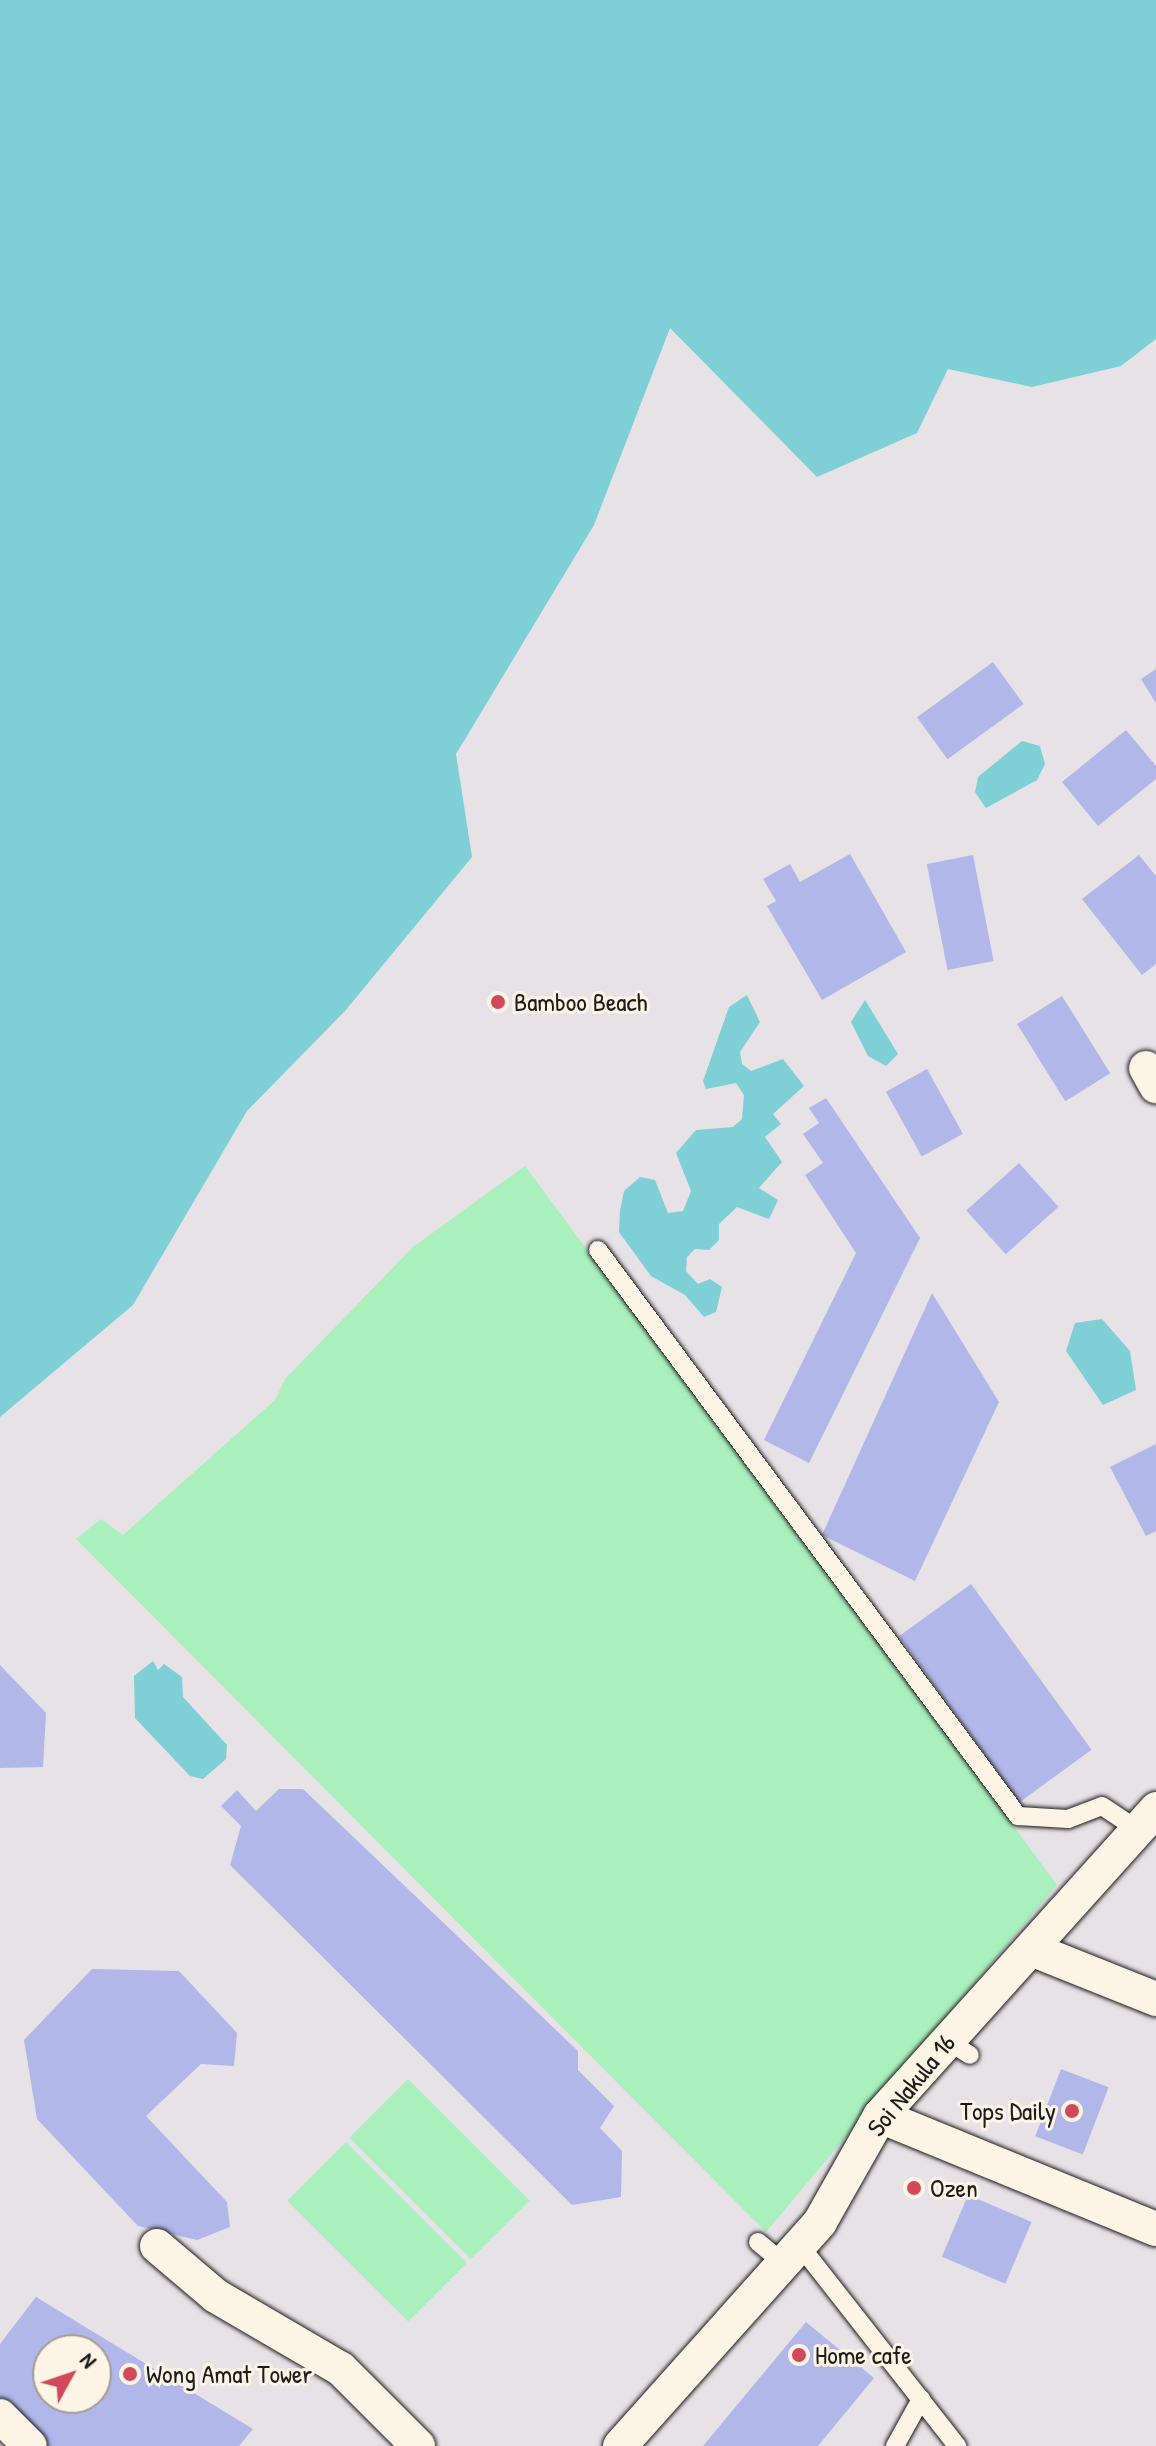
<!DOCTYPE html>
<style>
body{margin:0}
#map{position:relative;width:1156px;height:2446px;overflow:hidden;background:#e6e2e6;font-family:"Patrick Hand",sans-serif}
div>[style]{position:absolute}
.green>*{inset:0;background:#a9f0bd;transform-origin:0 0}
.water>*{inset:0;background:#7ecfd6}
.building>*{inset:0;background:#b1b7e8;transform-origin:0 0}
.roads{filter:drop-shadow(0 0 2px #1c1c1c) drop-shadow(0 0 2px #1c1c1c)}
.lane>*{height:18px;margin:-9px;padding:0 9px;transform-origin:9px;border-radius:9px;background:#fcf5e5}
.street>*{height:34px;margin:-17px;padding:0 17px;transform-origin:17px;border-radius:17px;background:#fcf5e5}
.dots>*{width:22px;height:22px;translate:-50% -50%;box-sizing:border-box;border:4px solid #fcf5e5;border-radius:50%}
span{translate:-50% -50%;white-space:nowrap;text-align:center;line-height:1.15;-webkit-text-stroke:6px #fcf5e5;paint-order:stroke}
.poi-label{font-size:26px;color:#1c1c1c}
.left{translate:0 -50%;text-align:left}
.right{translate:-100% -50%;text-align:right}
.street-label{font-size:26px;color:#1c1c1c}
.north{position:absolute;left:32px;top:2334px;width:80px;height:80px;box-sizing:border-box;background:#fcf5e5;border:2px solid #a29e95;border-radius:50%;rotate:50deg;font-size:22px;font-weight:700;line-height:32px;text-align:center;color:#1c1c1c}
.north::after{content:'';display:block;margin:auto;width:28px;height:36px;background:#d1495b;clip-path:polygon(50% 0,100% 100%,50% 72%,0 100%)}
</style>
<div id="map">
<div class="green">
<div style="clip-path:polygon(525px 1166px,1057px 1885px,766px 2232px,76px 1539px,101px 1519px,123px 1535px,275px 1400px,285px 1379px,413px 1247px)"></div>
<div style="left:408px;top:2079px;width:172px;height:83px;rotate:45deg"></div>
<div style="left:346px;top:2142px;width:171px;height:83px;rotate:45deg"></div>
</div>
<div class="water">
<div style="clip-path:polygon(0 0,1156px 0,1156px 339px,1121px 366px,1032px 387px,948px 369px,917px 433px,817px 477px,670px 328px,594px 525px,456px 754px,472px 857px,345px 1011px,247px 1111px,133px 1305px,0 1417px)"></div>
<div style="clip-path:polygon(1022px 741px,1040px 746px,1045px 764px,1037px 780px,986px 808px,975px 792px,978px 777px)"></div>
<div style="clip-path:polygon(747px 995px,760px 1022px,740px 1052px,742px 1064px,751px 1071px,783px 1059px,804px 1086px,773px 1114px,781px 1124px,765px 1137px,782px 1162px,759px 1188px,778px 1200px,769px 1219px,737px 1207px,719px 1224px,719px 1240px,709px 1250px,695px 1249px,687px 1257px,686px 1271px,698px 1284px,710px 1279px,722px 1287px,716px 1312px,704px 1317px,685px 1295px,651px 1276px,619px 1232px,620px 1210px,624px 1191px,640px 1177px,655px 1180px,668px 1213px,683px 1211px,691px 1191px,676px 1153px,696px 1130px,733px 1127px,742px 1119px,744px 1095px,736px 1083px,706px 1089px,703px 1081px,729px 1007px)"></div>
<div style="clip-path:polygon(865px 1000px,898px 1054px,886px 1066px,868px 1056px,851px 1022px)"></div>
<div style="clip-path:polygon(1102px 1319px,1130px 1351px,1136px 1390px,1103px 1405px,1066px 1351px,1075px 1323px)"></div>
<div style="clip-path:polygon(153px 1661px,158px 1670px,164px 1664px,182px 1677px,183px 1697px,227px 1745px,226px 1759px,203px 1779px,190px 1776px,135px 1718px,134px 1676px)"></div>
</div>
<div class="building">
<div style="left:993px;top:662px;width:52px;height:94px;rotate:54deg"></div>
<div style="clip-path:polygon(1156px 669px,1156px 703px,1141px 679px)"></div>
<div style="clip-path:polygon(1126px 730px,1156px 766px,1156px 779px,1098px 826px,1062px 782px)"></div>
<div style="clip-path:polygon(850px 854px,906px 952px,822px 1000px,767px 906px,776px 901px,763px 879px,790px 864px,800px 882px)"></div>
<div style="left:973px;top:855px;width:108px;height:47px;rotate:79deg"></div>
<div style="clip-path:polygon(1139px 855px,1156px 876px,1156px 964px,1142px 975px,1082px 899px)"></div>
<div style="left:1062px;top:996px;width:91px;height:53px;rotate:58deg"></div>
<div style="left:927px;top:1069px;width:74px;height:47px;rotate:61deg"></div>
<div style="clip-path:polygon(826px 1098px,920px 1238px,809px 1463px,764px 1440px,856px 1253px,805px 1175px,823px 1163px,803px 1134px,819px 1123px,809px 1108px)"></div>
<div style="left:1019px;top:1163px;width:59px;height:71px;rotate:48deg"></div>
<div style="clip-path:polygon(932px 1293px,999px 1402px,915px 1581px,822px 1535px)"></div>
<div style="clip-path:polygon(1156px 1444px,1156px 1531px,1146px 1536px,1110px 1467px)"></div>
<div style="left:971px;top:1584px;width:205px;height:89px;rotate:54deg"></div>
<div style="clip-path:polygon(0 1665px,46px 1713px,43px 1767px,0 1768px)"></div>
<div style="clip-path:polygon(279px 1789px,303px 1789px,578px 2051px,578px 2070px,614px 2106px,600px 2128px,622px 2151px,621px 2197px,572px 2205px,230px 1865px,241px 1826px,221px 1806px,237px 1790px,256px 1811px)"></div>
<div style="clip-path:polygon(92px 1969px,179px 1971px,237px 2033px,234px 2066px,201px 2064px,146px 2116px,227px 2202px,230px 2227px,197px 2240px,138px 2226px,37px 2119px,24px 2040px)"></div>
<div style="left:1061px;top:2069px;width:51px;height:72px;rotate:21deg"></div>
<div style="left:968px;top:2195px;width:69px;height:67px;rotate:23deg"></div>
<div style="clip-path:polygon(evenodd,36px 2297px,253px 2429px,239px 2446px,48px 2446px,0 2399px,0 2344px,36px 2297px,48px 2350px,96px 2350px,96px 2398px,48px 2398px,48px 2350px)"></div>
<div style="clip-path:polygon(806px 2322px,874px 2378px,818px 2446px,703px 2446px)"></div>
</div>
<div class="roads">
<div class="lane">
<div style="left:598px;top:1250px;width:705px;rotate:53.42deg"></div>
<div style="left:1018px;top:1816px;width:50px;rotate:3.4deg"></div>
<div style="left:1068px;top:1819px;width:36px;rotate:-21deg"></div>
<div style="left:1102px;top:1806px;width:43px;rotate:33.7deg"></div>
<div style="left:946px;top:2040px;width:28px;rotate:32deg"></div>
<div style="left:758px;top:2242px;width:31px;rotate:40deg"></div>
<div style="left:798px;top:2243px;width:258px;rotate:51.9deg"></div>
<div style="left:895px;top:2446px;width:54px;rotate:-61deg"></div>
</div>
<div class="street">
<div style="left:1146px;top:1068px;width:21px;rotate:61deg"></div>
<div style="left:1031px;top:1949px;width:135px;rotate:21.8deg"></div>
<div style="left:880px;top:2116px;width:298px;rotate:22.3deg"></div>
<div style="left:157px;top:2246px;width:77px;rotate:40.3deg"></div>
<div style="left:216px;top:2296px;width:145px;rotate:30.3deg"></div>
<div style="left:341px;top:2369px;width:109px;rotate:45deg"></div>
<div style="left:0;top:2416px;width:42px;rotate:45deg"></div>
<div style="left:620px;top:2446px;width:300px;rotate:-48.2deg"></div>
<div style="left:820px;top:2222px;width:122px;rotate:-60.5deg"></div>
<div style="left:880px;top:2116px;width:413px;rotate:-48deg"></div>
</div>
</div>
<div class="dots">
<div style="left:498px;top:1002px;background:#d1495b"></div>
<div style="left:1072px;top:2111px;background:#d1495b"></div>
<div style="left:914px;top:2188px;background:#d1495b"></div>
<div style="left:799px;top:2355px;background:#d1495b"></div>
<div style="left:130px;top:2374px;background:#d1495b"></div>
</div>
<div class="poi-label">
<span class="left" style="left:514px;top:1002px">Bamboo Beach</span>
<span class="right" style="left:1056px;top:2111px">Tops Daily</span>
<span class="left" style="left:930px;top:2188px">Ozen</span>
<span class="left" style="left:815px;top:2355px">Home cafe</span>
<span class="left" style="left:146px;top:2374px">Wong Amat Tower</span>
</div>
<div class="street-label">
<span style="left:911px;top:2085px;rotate:-51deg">Soi Nakula 16</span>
</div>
<div class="north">N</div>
</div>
